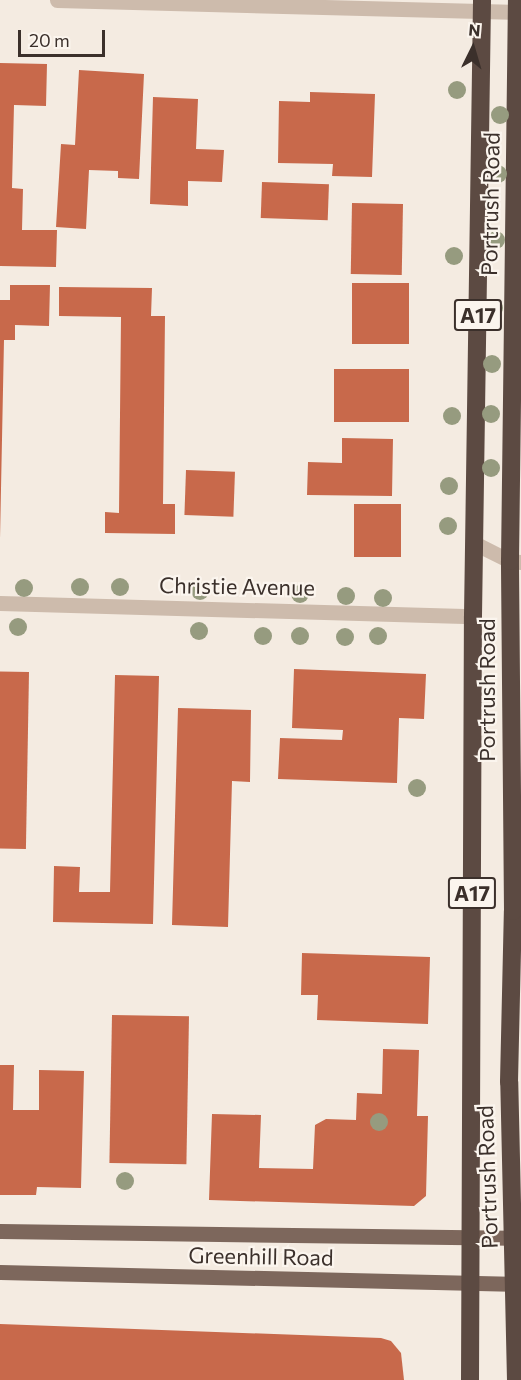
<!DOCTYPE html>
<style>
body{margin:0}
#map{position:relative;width:521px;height:1380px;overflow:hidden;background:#f4ebe1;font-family:Commissioner,sans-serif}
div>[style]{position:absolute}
.building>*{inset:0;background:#c8694b;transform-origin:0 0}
.minor>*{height:15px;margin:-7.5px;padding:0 7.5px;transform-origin:7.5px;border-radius:7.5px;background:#cdbbac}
.major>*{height:15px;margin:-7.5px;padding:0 7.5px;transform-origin:7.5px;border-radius:7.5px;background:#7d675c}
.highway>*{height:18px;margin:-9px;padding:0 9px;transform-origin:9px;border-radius:9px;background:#5c4a42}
.trees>*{width:18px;height:18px;margin:-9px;border-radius:50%;background:#969b7f}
span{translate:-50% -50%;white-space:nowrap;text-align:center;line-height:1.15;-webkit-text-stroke:4.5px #fbf5ee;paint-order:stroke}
.shield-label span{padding:2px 4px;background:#fbf5ee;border:2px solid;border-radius:4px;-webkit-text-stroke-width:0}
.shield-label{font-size:21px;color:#3b302b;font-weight:700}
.street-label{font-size:22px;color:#3b302b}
.north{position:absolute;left:443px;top:18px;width:60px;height:60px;-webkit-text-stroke:4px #fbf5ee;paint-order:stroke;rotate:5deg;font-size:16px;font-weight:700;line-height:24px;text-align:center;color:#3b302b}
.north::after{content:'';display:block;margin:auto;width:21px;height:27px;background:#3b302b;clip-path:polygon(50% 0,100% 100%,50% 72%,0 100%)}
.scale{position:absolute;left:18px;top:30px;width:87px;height:27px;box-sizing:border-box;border:3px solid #3b302b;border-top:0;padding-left:8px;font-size:18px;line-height:21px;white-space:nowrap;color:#3b302b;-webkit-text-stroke:4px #fbf5ee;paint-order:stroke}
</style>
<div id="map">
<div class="building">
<div style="clip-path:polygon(0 63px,47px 64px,46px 106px,14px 105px,12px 188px,23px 189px,22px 230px,57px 230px,56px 267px,0 266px)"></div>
<div style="clip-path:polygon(79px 70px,144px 74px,139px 179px,118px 178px,118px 171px,89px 170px,86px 229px,56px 227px,61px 144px,75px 145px)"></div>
<div style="clip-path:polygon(310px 92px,375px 94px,372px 177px,332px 176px,333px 164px,278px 163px,279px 101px,310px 102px)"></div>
<div style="clip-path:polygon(153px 97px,198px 99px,196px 149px,224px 150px,222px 182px,188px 181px,188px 206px,150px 204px)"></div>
<div style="left:262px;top:182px;width:67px;height:36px;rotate:2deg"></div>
<div style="left:352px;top:203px;width:51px;height:71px;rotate:1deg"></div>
<div style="left:352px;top:283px;width:57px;height:61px"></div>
<div style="clip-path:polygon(10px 285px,50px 285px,49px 326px,15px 325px,15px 340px,4px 340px,0 539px,0 300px,10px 300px)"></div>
<div style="clip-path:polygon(59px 287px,152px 288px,151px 316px,165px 316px,163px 504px,175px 504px,175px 534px,105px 533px,105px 512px,119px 513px,121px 317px,59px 316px)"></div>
<div style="left:334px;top:369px;width:75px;height:53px"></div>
<div style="clip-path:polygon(342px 438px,393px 439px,392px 496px,307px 495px,308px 462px,342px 463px)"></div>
<div style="left:186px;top:470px;width:49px;height:45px;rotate:2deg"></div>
<div style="left:354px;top:504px;width:47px;height:53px"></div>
<div style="clip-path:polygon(294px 669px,426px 674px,424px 719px,399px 718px,397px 783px,278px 779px,280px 738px,342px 740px,343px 730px,292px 728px)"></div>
<div style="left:29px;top:672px;width:177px;height:29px;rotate:91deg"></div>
<div style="clip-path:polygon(115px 675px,159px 676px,153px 924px,53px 922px,54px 866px,80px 867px,79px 892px,110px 892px)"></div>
<div style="clip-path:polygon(178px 708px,251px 710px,250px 782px,232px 781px,228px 927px,172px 925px)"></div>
<div style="clip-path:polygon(302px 953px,430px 957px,428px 1024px,317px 1020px,318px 995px,301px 995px)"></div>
<div style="left:112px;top:1015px;width:77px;height:148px;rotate:1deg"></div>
<div style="clip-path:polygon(383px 1049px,419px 1050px,417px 1116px,428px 1116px,426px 1196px,414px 1206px,209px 1200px,212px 1114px,261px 1115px,259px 1168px,313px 1169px,315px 1125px,326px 1119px,356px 1120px,357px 1093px,382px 1094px)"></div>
<div style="clip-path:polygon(0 1065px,14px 1065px,13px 1110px,39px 1110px,39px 1070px,84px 1071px,81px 1188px,37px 1187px,36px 1195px,0 1195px)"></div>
<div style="clip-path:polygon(0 1324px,381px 1338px,391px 1341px,401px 1353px,404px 1380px,0 1380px)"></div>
</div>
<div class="minor">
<div style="left:57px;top:0;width:459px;rotate:1.5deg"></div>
<div style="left:474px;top:543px;width:40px;rotate:26.6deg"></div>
<div style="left:510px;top:561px;width:11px;rotate:5deg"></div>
<div style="left:0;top:603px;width:473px;rotate:1.6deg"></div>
</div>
<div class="major">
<div style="left:0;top:1231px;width:521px;rotate:0.77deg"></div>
<div style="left:0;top:1272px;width:521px;rotate:1.32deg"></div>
</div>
<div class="highway">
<div style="left:470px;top:1380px;width:764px;rotate:-89.78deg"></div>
<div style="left:473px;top:616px;width:616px;rotate:-89.16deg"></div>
<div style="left:516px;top:1380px;width:298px;rotate:-91.3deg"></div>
<div style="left:509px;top:1082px;width:171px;rotate:-88.7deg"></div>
<div style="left:513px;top:911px;width:350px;rotate:-90.5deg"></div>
<div style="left:510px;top:561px;width:561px;rotate:-89.29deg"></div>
</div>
<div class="trees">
<div style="left:457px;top:90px"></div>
<div style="left:500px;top:115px"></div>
<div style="left:498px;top:174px"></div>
<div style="left:496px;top:240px"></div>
<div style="left:454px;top:256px"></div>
<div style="left:494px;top:308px"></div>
<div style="left:492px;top:364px"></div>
<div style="left:491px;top:414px"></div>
<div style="left:452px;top:416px"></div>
<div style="left:491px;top:468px"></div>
<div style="left:449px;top:486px"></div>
<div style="left:448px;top:526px"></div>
<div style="left:80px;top:587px"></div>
<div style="left:120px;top:587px"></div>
<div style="left:24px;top:588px"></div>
<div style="left:200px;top:591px"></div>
<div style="left:300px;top:594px"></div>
<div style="left:346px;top:596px"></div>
<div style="left:383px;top:598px"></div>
<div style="left:18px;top:627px"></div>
<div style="left:199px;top:631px"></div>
<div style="left:263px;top:636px"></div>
<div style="left:300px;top:636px"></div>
<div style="left:378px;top:636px"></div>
<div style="left:345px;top:637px"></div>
<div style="left:417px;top:788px"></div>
<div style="left:379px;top:1122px"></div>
<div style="left:125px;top:1181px"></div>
</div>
<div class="shield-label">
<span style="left:478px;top:315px">A17</span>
<span style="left:472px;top:893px">A17</span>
</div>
<div class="street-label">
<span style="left:490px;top:204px;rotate:-89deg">Portrush Road</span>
<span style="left:237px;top:586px;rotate:1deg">Christie Avenue</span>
<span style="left:487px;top:690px;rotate:-90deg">Portrush Road</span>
<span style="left:487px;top:1177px;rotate:-92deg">Portrush Road</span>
<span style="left:261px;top:1256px;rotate:1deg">Greenhill Road</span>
</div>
<div class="north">N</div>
<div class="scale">20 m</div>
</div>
